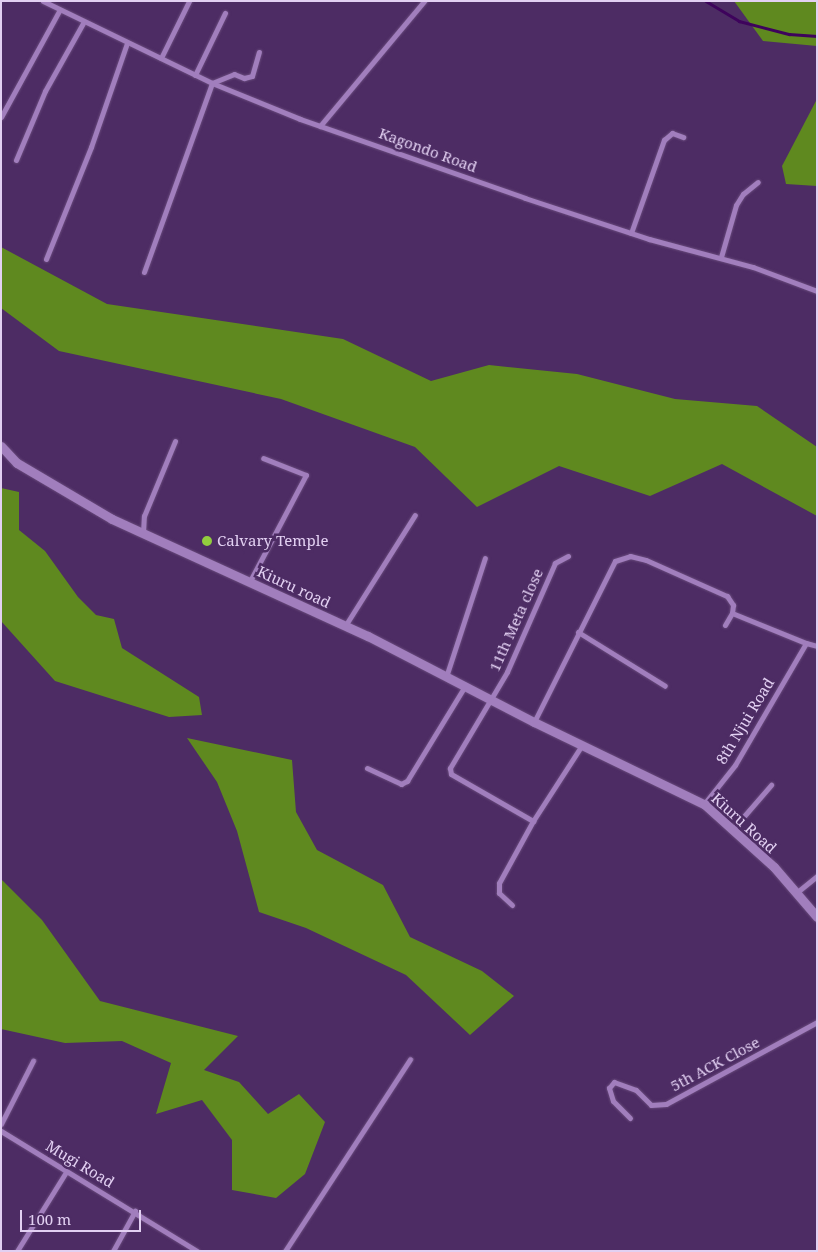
<!DOCTYPE html>
<style>
body{margin:0}
#map{position:relative;width:818px;height:1252px;overflow:hidden;background:#4d2c64;font-family:"Noto Serif",serif}
div>[style]{position:absolute}
.forest>*{inset:0;background:#5f891f}
.stream>*{height:2.5px;margin:-1.25px;padding:0 1.25px;transform-origin:1.25px;border-radius:1.25px;background:#3e035c}
.roads{filter:drop-shadow(0 0 1px #684a7b) drop-shadow(0 0 1px #684a7b)}
.minor>*{height:5px;margin:-2.5px;padding:0 2.5px;transform-origin:2.5px;border-radius:2.5px;background:#a17ebd}
.tertiary>*{height:9px;margin:-4.5px;padding:0 4.5px;transform-origin:4.5px;border-radius:4.5px;background:#a17ebd}
.dots>*{width:14px;height:14px;translate:-50% -50%;box-sizing:border-box;border:2px solid #4d2c64;border-radius:50%}
span{translate:-50% -50%;white-space:nowrap;text-align:center;line-height:1.15;-webkit-text-stroke:5px #4d2c64;paint-order:stroke}
.street-label{font-size:15px;color:#e2d0f2}
.poi-label{font-size:15px;color:#e2d0f2}
.left{translate:0 -50%;text-align:left}
.frame{position:absolute;inset:0;border:2px solid #e2d0f2;pointer-events:none}
.scale{position:absolute;left:20px;top:1210px;width:121px;height:22px;box-sizing:border-box;border:2px solid #e2d0f2;border-top:0;padding-left:6px;font-size:15px;line-height:18px;white-space:nowrap;color:#e2d0f2;-webkit-text-stroke:4px #4d2c64;paint-order:stroke}
</style>
<div id="map">
<div class="forest">
<div style="clip-path:polygon(734px 1px,817px 1px,817px 46px,763px 41px)"></div>
<div style="clip-path:polygon(817px 99px,817px 186px,786px 184px,782px 166px)"></div>
<div style="clip-path:polygon(1px 247px,107px 304px,343px 339px,431px 381px,489px 365px,577px 374px,675px 399px,757px 406px,817px 447px,817px 516px,722px 464px,650px 496px,559px 466px,477px 507px,415px 447px,281px 399px,59px 351px,1px 308px)"></div>
<div style="clip-path:polygon(1px 488px,19px 492px,19px 530px,45px 551px,78px 597px,96px 615px,114px 619px,122px 648px,199px 697px,202px 715px,169px 717px,55px 681px,1px 621px)"></div>
<div style="clip-path:polygon(187px 738px,292px 760px,296px 812px,317px 850px,383px 885px,410px 937px,482px 971px,514px 996px,470px 1035px,406px 975px,306px 928px,259px 912px,237px 831px,217px 782px)"></div>
<div style="clip-path:polygon(1px 879px,42px 920px,100px 1001px,238px 1036px,204px 1070px,239px 1082px,268px 1114px,299px 1094px,325px 1122px,305px 1174px,276px 1198px,232px 1190px,232px 1140px,202px 1100px,156px 1114px,171px 1063px,122px 1041px,65px 1043px,1px 1029px)"></div>
</div>
<div class="stream">
<div style="left:706px;top:1px;width:39px;rotate:31deg"></div>
<div style="left:739px;top:21px;width:52px;rotate:14.6deg"></div>
<div style="left:789px;top:34px;width:28px;rotate:4deg"></div>
</div>
<div class="roads">
<div class="minor">
<div style="left:43px;top:1px;width:188px;rotate:25.9deg"></div>
<div style="left:212px;top:83px;width:95px;rotate:22.2deg"></div>
<div style="left:300px;top:119px;width:238px;rotate:19.3deg"></div>
<div style="left:525px;top:198px;width:131px;rotate:18.3deg"></div>
<div style="left:649px;top:239px;width:108px;rotate:15.1deg"></div>
<div style="left:753px;top:267px;width:68px;rotate:20.6deg"></div>
<div style="left:161px;top:58px;width:64px;rotate:-63.8deg"></div>
<div style="left:195px;top:75px;width:69px;rotate:-64.2deg"></div>
<div style="left:1px;top:117px;width:121px;rotate:-61.3deg"></div>
<div style="left:320px;top:126px;width:163px;rotate:-50.2deg"></div>
<div style="left:16px;top:160px;width:75px;rotate:-67.2deg"></div>
<div style="left:45px;top:91px;width:78px;rotate:-60.8deg"></div>
<div style="left:631px;top:233px;width:99px;rotate:-70.5deg"></div>
<div style="left:664px;top:140px;width:11px;rotate:-41deg"></div>
<div style="left:672px;top:133px;width:12px;rotate:20deg"></div>
<div style="left:721px;top:257px;width:54px;rotate:-73.9deg"></div>
<div style="left:736px;top:205px;width:13px;rotate:-58deg"></div>
<div style="left:743px;top:194px;width:19px;rotate:-39deg"></div>
<div style="left:46px;top:259px;width:121px;rotate:-68.1deg"></div>
<div style="left:91px;top:147px;width:110px;rotate:-70.9deg"></div>
<div style="left:144px;top:272px;width:201px;rotate:-70.2deg"></div>
<div style="left:212px;top:83px;width:24px;rotate:-22deg"></div>
<div style="left:234px;top:74px;width:11px;rotate:22deg"></div>
<div style="left:244px;top:78px;width:8px;rotate:-14deg"></div>
<div style="left:252px;top:76px;width:25px;rotate:-74deg"></div>
<div style="left:143px;top:533px;width:17px;rotate:-87deg"></div>
<div style="left:144px;top:516px;width:81px;rotate:-67.5deg"></div>
<div style="left:568px;top:556px;width:15px;rotate:152deg"></div>
<div style="left:555px;top:563px;width:119px;rotate:113.8deg"></div>
<div style="left:507px;top:672px;width:112px;rotate:120.7deg"></div>
<div style="left:450px;top:768px;width:6px;rotate:81deg"></div>
<div style="left:451px;top:774px;width:95px;rotate:29.8deg"></div>
<div style="left:533px;top:821px;width:90px;rotate:-57.2deg"></div>
<div style="left:250px;top:581px;width:120px;rotate:-62.2deg"></div>
<div style="left:306px;top:475px;width:46px;rotate:-158.4deg"></div>
<div style="left:725px;top:625px;width:14px;rotate:-60deg"></div>
<div style="left:732px;top:613px;width:80px;rotate:22.1deg"></div>
<div style="left:345px;top:626px;width:131px;rotate:-57.8deg"></div>
<div style="left:578px;top:632px;width:102px;rotate:31.8deg"></div>
<div style="left:446px;top:677px;width:125px;rotate:-71.9deg"></div>
<div style="left:534px;top:722px;width:180px;rotate:-63.3deg"></div>
<div style="left:615px;top:561px;width:16px;rotate:-18deg"></div>
<div style="left:630px;top:556px;width:16px;rotate:14deg"></div>
<div style="left:646px;top:560px;width:89px;rotate:24deg"></div>
<div style="left:727px;top:596px;width:11px;rotate:56deg"></div>
<div style="left:733px;top:605px;width:8px;rotate:97deg"></div>
<div style="left:367px;top:768px;width:38px;rotate:25deg"></div>
<div style="left:401px;top:784px;width:7px;rotate:-27deg"></div>
<div style="left:407px;top:781px;width:111px;rotate:-58.6deg"></div>
<div style="left:704px;top:804px;width:50px;rotate:-51.5deg"></div>
<div style="left:735px;top:765px;width:141px;rotate:-59.8deg"></div>
<div style="left:806px;top:643px;width:11px;rotate:15deg"></div>
<div style="left:732px;top:830px;width:60px;rotate:-49.1deg"></div>
<div style="left:796px;top:893px;width:27px;rotate:-39deg"></div>
<div style="left:512px;top:905px;width:18px;rotate:-137deg"></div>
<div style="left:499px;top:893px;width:10px;rotate:-90deg"></div>
<div style="left:499px;top:883px;width:71px;rotate:-61.3deg"></div>
<div style="left:630px;top:1118px;width:24px;rotate:-135deg"></div>
<div style="left:613px;top:1101px;width:14px;rotate:-107deg"></div>
<div style="left:609px;top:1088px;width:8px;rotate:-50deg"></div>
<div style="left:614px;top:1082px;width:23px;rotate:20deg"></div>
<div style="left:636px;top:1090px;width:21px;rotate:45deg"></div>
<div style="left:651px;top:1105px;width:15px;rotate:-4deg"></div>
<div style="left:666px;top:1104px;width:172px;rotate:-28.5deg"></div>
<div style="left:1px;top:1124px;width:71px;rotate:-63.1deg"></div>
<div style="left:1px;top:1131px;width:230px;rotate:31.5deg"></div>
<div style="left:17px;top:1251px;width:93px;rotate:-58.2deg"></div>
<div style="left:113px;top:1251px;width:46px;rotate:-61.2deg"></div>
<div style="left:285px;top:1251px;width:229px;rotate:-56.9deg"></div>
</div>
<div class="tertiary">
<div style="left:1px;top:446px;width:23px;rotate:47deg"></div>
<div style="left:17px;top:463px;width:110px;rotate:30.5deg"></div>
<div style="left:112px;top:519px;width:281px;rotate:24.6deg"></div>
<div style="left:368px;top:636px;width:187px;rotate:27.4deg"></div>
<div style="left:534px;top:722px;width:189px;rotate:25.8deg"></div>
<div style="left:704px;top:804px;width:94px;rotate:42deg"></div>
<div style="left:774px;top:867px;width:66px;rotate:49.3deg"></div>
</div>
</div>
<div class="dots">
<div style="left:207px;top:541px;background:#92cd3e"></div>
</div>
<div class="street-label">
<span style="left:428px;top:150px;rotate:20deg">Kagondo Road</span>
<span style="left:294px;top:587px;rotate:25deg">Kiuru road</span>
<span style="left:516px;top:620px;rotate:-66deg">11th Meta close</span>
<span style="left:745px;top:721px;rotate:-59deg">8th Njui Road</span>
<span style="left:744px;top:823px;rotate:42deg">Kiuru Road</span>
<span style="left:715px;top:1064px;rotate:-28deg">5th ACK Close</span>
<span style="left:80px;top:1164px;rotate:31deg">Mugi Road</span>
</div>
<div class="poi-label">
<span class="left" style="left:217px;top:541px">Calvary Temple</span>
</div>
<div class="frame"></div>
<div class="scale">100 m</div>
</div>
